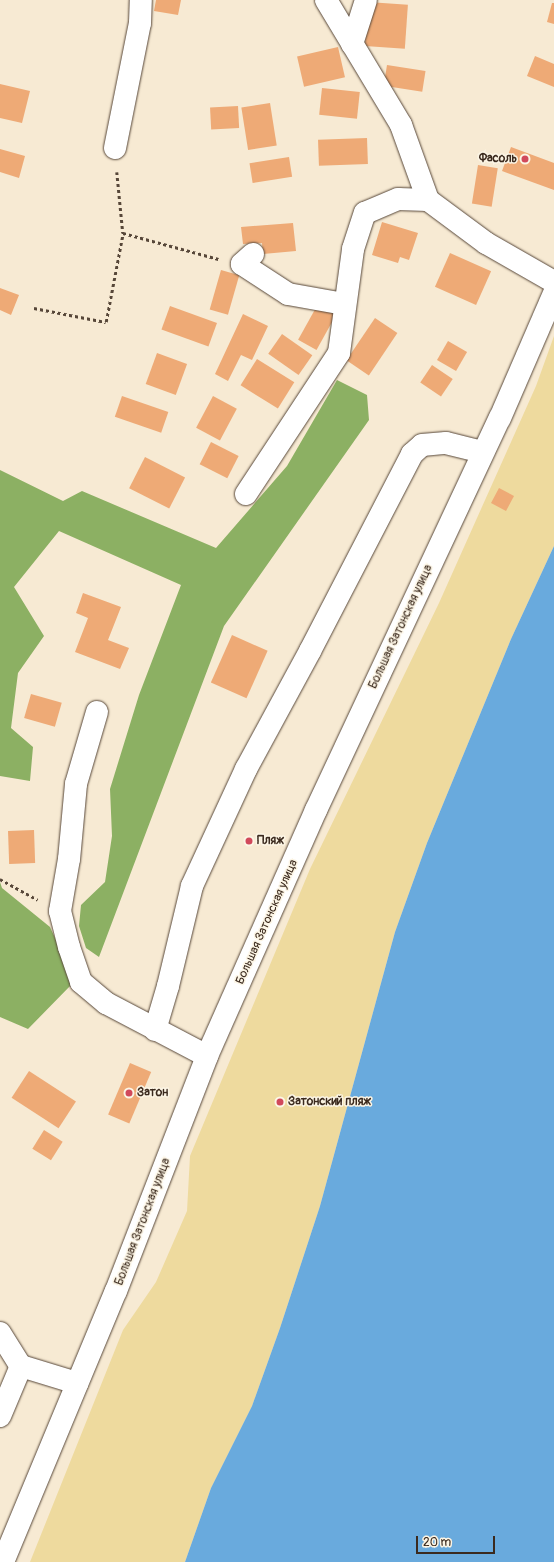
<!DOCTYPE html>
<meta charset="utf-8">
<style>
body{margin:0}
#map{position:relative;width:554px;height:1562px;overflow:hidden;background:#f7ead3;font-family:Pangolin,sans-serif}
div>[style]{position:absolute}
.forest>*{inset:0;background:#8cb063}
.sand>*{inset:0;background:#eeda9e}
.water>*{inset:0;background:#69aadd}
.building>*{inset:0;background:#eeaa76;transform-origin:0 0}
.path>*{height:2.5px;margin-top:-1.25px;transform-origin:0;background:repeating-linear-gradient(90deg,#574739 0 3px,transparent 0 6px)}
.roads{filter:drop-shadow(0 0 1px #574739) drop-shadow(0 0 1px #574739)}
.minor>*{height:22px;margin:-11px;padding:0 11px;transform-origin:11px;border-radius:11px;background:#fff}
.dots>*{width:11px;height:11px;translate:-50% -50%;box-sizing:border-box;border:2px solid #fcf5e5;border-radius:50%}
span{translate:-50% -50%;white-space:nowrap;text-align:center;line-height:1.15;-webkit-text-stroke:3px #fcf5e5;paint-order:stroke}
.poi-label{font-size:12px;color:#3b2a1e;font-weight:700}
.right{translate:-100% -50%;text-align:right}
.left{translate:0 -50%;text-align:left}
.street-label{font-size:12px;color:#3b2a1e}
.scale{position:absolute;left:416px;top:1536px;width:79px;height:18px;box-sizing:border-box;border:2px solid #3b2a1e;border-top:0;padding-left:5px;font-size:12px;line-height:14px;white-space:nowrap;color:#3b2a1e;-webkit-text-stroke:3px #fcf5e5;paint-order:stroke}
</style>
<div id="map">
<div class="forest">
<div style="clip-path:polygon(337px 380px,367px 395px,369px 420px,224px 626px,99px 957px,86px 948px,79px 926px,81px 905px,105px 882px,112px 836px,110px 789px,139px 695px,181px 585px,59px 531px,14px 587px,44px 636px,18px 673px,11px 728px,33px 747px,30px 781px,0 776px,0 470px,63px 501px,82px 491px,216px 548px,287px 466px)"></div>
<div style="clip-path:polygon(0 882px,2px 888px,50px 927px,68px 967px,72px 984px,28px 1029px,0 1017px)"></div>
</div>
<div class="sand">
<div style="clip-path:polygon(554px 336px,554px 546px,511px 639px,427px 843px,395px 932px,320px 1206px,280px 1328px,252px 1406px,211px 1488px,185px 1562px,30px 1562px,123px 1330px,156px 1282px,187px 1211px,190px 1156px,310px 869px,439px 603px,536px 386px)"></div>
</div>
<div class="water">
<div style="clip-path:polygon(554px 546px,554px 1562px,185px 1562px,211px 1488px,252px 1406px,280px 1328px,320px 1206px,395px 932px,427px 843px,511px 639px)"></div>
</div>
<div class="building">
<div style="clip-path:polygon(156px 0,181px 0,178px 15px,154px 11px)"></div>
<div style="left:368px;top:2px;width:40px;height:44px;rotate:4deg"></div>
<div style="clip-path:polygon(552px 3px,554px 3px,554px 24px,547px 22px)"></div>
<div style="left:338px;top:47px;width:31px;height:42px;rotate:77deg"></div>
<div style="clip-path:polygon(535px 56px,554px 64px,554px 87px,527px 76px)"></div>
<div style="left:387px;top:65px;width:39px;height:21px;rotate:9deg"></div>
<div style="clip-path:polygon(0 84px,30px 91px,22px 123px,0 118px)"></div>
<div style="left:322px;top:88px;width:38px;height:27px;rotate:6deg"></div>
<div style="left:270px;top:103px;width:43px;height:29px;rotate:81deg"></div>
<div style="left:238px;top:106px;width:22px;height:28px;rotate:87deg"></div>
<div style="left:367px;top:138px;width:26px;height:49px;rotate:88deg"></div>
<div style="clip-path:polygon(511px 147px,554px 163px,554px 190px,502px 171px)"></div>
<div style="clip-path:polygon(0 149px,25px 156px,19px 178px,0 172px)"></div>
<div style="left:289px;top:157px;width:20px;height:40px;rotate:81deg"></div>
<div style="left:478px;top:165px;width:20px;height:39px;rotate:9deg"></div>
<div style="clip-path:polygon(382px 222px,418px 233px,409px 260px,400px 257px,398px 263px,372px 255px)"></div>
<div style="clip-path:polygon(293px 223px,296px 251px,263px 254px,262px 243px,243px 244px,241px 227px)"></div>
<div style="left:450px;top:253px;width:45px;height:37px;rotate:24deg"></div>
<div style="left:221px;top:270px;width:19px;height:41px;rotate:16deg"></div>
<div style="clip-path:polygon(0 288px,19px 295px,11px 315px,0 310px)"></div>
<div style="left:318px;top:304px;width:21px;height:41px;rotate:29deg"></div>
<div style="left:170px;top:306px;width:50px;height:25px;rotate:20deg"></div>
<div style="clip-path:polygon(243px 314px,268px 326px,252px 360px,241px 355px,228px 381px,215px 374px)"></div>
<div style="left:375px;top:318px;width:27px;height:51px;rotate:34deg"></div>
<div style="left:282px;top:334px;width:37px;height:24px;rotate:35deg"></div>
<div style="left:448px;top:341px;width:22px;height:22px;rotate:30deg"></div>
<div style="left:157px;top:353px;width:32px;height:33px;rotate:20deg"></div>
<div style="left:257px;top:359px;width:44px;height:31px;rotate:32deg"></div>
<div style="left:432px;top:365px;width:25px;height:21px;rotate:34deg"></div>
<div style="left:122px;top:396px;width:49px;height:22px;rotate:19deg"></div>
<div style="left:213px;top:396px;width:27px;height:36px;rotate:28deg"></div>
<div style="left:211px;top:442px;width:31px;height:25px;rotate:27deg"></div>
<div style="left:145px;top:457px;width:45px;height:35px;rotate:27deg"></div>
<div style="left:499px;top:488px;width:17px;height:17px;rotate:28deg"></div>
<div style="clip-path:polygon(83px 593px,121px 607px,108px 640px,129px 648px,120px 669px,75px 652px,88px 618px,76px 613px)"></div>
<div style="left:232px;top:635px;width:39px;height:52px;rotate:24deg"></div>
<div style="left:31px;top:694px;width:32px;height:25px;rotate:16deg"></div>
<div style="left:34px;top:830px;width:33px;height:26px;rotate:88deg"></div>
<div style="left:130px;top:1063px;width:23px;height:56px;rotate:23deg"></div>
<div style="left:29px;top:1071px;width:56px;height:32px;rotate:33deg"></div>
<div style="left:44px;top:1130px;width:22px;height:22px;rotate:32deg"></div>
</div>
<div class="path">
<div style="left:117px;top:172px;width:61px;rotate:84.4deg"></div>
<div style="left:123px;top:233px;width:99px;rotate:15.2deg"></div>
<div style="left:34px;top:308px;width:73px;rotate:11deg"></div>
<div style="left:106px;top:322px;width:91px;rotate:-79.2deg"></div>
<div style="left:0;top:879px;width:43px;rotate:28.9deg"></div>
</div>
<div class="roads">
<div class="minor">
<div style="left:326px;top:0;width:146px;rotate:59deg"></div>
<div style="left:401px;top:125px;width:80px;rotate:70.2deg"></div>
<div style="left:352px;top:44px;width:46px;rotate:-72.3deg"></div>
<div style="left:115px;top:148px;width:127px;rotate:-78.7deg"></div>
<div style="left:140px;top:23px;width:23px;rotate:-88deg"></div>
<div style="left:253px;top:254px;width:15px;rotate:138deg"></div>
<div style="left:242px;top:264px;width:55px;rotate:33.1deg"></div>
<div style="left:288px;top:294px;width:57px;rotate:10.1deg"></div>
<div style="left:246px;top:494px;width:169px;rotate:-56.6deg"></div>
<div style="left:339px;top:353px;width:105px;rotate:-82.3deg"></div>
<div style="left:353px;top:249px;width:38px;rotate:-72deg"></div>
<div style="left:365px;top:213px;width:36px;rotate:-23deg"></div>
<div style="left:398px;top:199px;width:30px;rotate:2deg"></div>
<div style="left:428px;top:200px;width:72px;rotate:36.6deg"></div>
<div style="left:486px;top:243px;width:78px;rotate:29.8deg"></div>
<div style="left:97px;top:712px;width:75px;rotate:106.3deg"></div>
<div style="left:76px;top:784px;width:75px;rotate:95.3deg"></div>
<div style="left:69px;top:859px;width:53px;rotate:99.8deg"></div>
<div style="left:60px;top:911px;width:37px;rotate:76deg"></div>
<div style="left:69px;top:947px;width:37px;rotate:71deg"></div>
<div style="left:81px;top:982px;width:33px;rotate:40deg"></div>
<div style="left:106px;top:1003px;width:114px;rotate:27.7deg"></div>
<div style="left:155px;top:1030px;width:46px;rotate:-73.5deg"></div>
<div style="left:168px;top:986px;width:103px;rotate:-76.5deg"></div>
<div style="left:192px;top:886px;width:129px;rotate:-65.2deg"></div>
<div style="left:246px;top:769px;width:134px;rotate:-61.5deg"></div>
<div style="left:310px;top:651px;width:222px;rotate:-62.6deg"></div>
<div style="left:412px;top:454px;width:13px;rotate:-42deg"></div>
<div style="left:422px;top:445px;width:24px;rotate:-5deg"></div>
<div style="left:446px;top:443px;width:38px;rotate:14deg"></div>
<div style="left:0;top:1333px;width:39px;rotate:58deg"></div>
<div style="left:21px;top:1366px;width:59px;rotate:16.9deg"></div>
<div style="left:0;top:1416px;width:54px;rotate:-67.2deg"></div>
<div style="left:3px;top:1562px;width:294px;rotate:-67.4deg"></div>
<div style="left:116px;top:1291px;width:252px;rotate:-68.8deg"></div>
<div style="left:207px;top:1056px;width:269px;rotate:-66.1deg"></div>
<div style="left:316px;top:810px;width:433px;rotate:-64.9deg"></div>
<div style="left:500px;top:418px;width:136px;rotate:-66.6deg"></div>
</div>
</div>
<div class="dots">
<div style="left:525px;top:159px;background:#d1495b"></div>
<div style="left:249px;top:841px;background:#d1495b"></div>
<div style="left:129px;top:1093px;background:#d1495b"></div>
<div style="left:280px;top:1102px;background:#d1495b"></div>
</div>
<div class="poi-label">
<span class="right" style="left:517px;top:159px">Фасоль</span>
<span class="left" style="left:257px;top:841px">Пляж</span>
<span class="left" style="left:137px;top:1093px">Затон</span>
<span class="left" style="left:288px;top:1102px">Затонский пляж</span>
</div>
<div class="street-label">
<span style="left:401px;top:627px;rotate:-65deg">Большая Затонская улица</span>
<span style="left:267px;top:922px;rotate:-66deg">Большая Затонская улица</span>
<span style="left:143px;top:1222px;rotate:-69deg">Большая Затонская улица</span>
</div>
<div class="scale">20 m</div>
</div>
